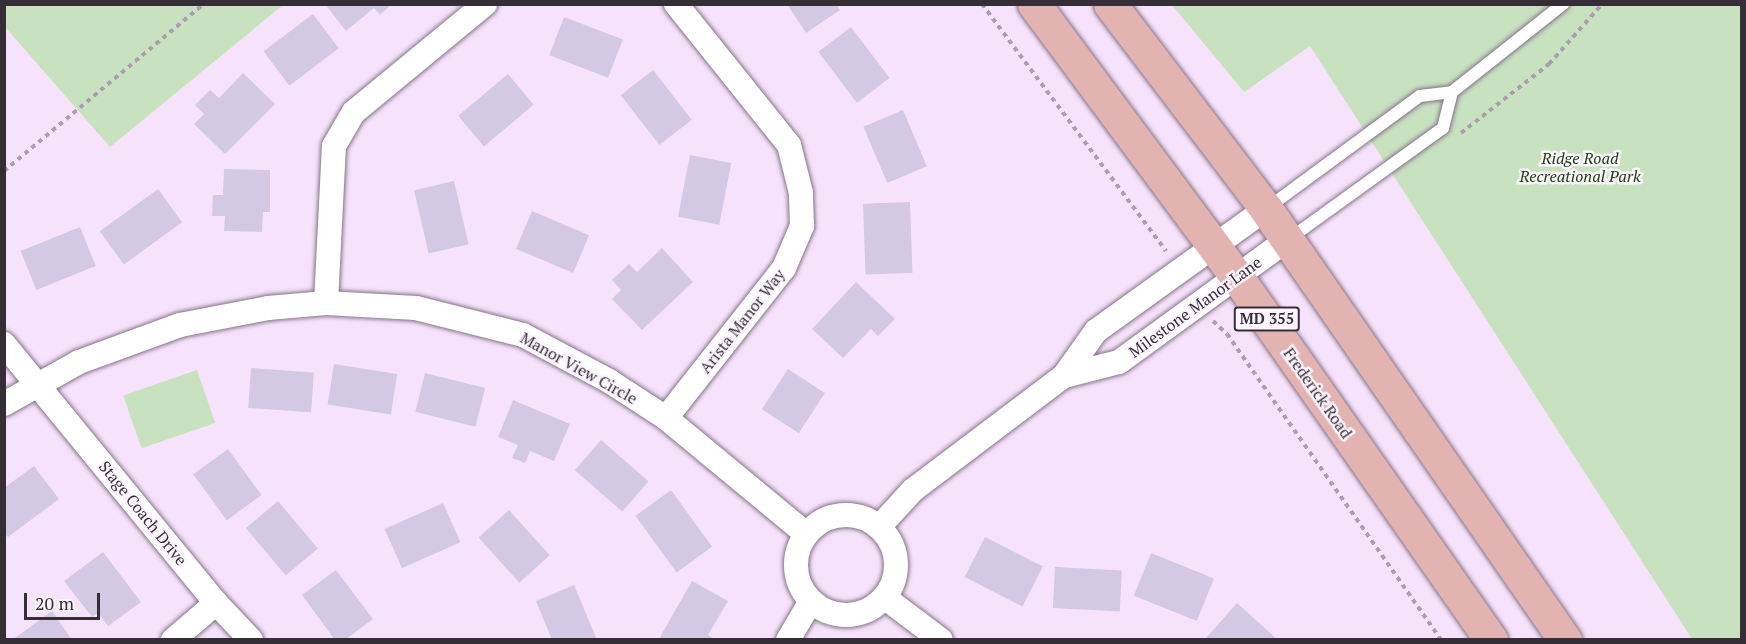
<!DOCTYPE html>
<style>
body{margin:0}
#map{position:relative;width:1746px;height:644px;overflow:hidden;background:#f6e3fb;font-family:"PT Serif",serif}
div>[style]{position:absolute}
.green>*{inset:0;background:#c8e2c0;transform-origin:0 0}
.building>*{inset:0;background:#d4c9e4;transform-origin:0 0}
.path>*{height:4px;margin-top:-2px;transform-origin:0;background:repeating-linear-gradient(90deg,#ac9daf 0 4.5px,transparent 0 9px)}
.roads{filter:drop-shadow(0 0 2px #857489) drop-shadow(0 0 2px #857489)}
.service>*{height:12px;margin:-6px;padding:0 6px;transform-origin:6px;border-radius:6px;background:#fff}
.minor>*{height:24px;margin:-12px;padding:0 12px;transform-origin:12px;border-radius:12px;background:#fff}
.minor>.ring{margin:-12px;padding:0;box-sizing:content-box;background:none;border:24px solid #fff;border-radius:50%}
.primary>*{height:33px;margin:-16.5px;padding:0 16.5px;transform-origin:16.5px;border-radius:16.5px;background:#e3b3b1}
span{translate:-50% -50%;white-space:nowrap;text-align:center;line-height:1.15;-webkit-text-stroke:5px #fcf4fe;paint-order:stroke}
.shield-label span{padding:2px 4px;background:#fcf4fe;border:2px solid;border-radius:4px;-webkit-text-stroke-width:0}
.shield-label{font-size:15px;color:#362e37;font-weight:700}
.park-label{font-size:16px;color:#1c430d;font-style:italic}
.street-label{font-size:16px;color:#362e37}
.frame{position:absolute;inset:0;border:6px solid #362e37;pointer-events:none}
.scale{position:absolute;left:24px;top:593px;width:76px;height:27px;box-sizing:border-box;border:3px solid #362e37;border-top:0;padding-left:8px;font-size:18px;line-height:21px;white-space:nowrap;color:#362e37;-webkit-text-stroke:4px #fcf4fe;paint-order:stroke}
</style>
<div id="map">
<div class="green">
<div style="clip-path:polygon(4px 5px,5px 4px,283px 5px,110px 147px,5px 27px)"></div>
<div style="clip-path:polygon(1172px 5px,1741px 5px,1741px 639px,1692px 639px,1310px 46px,1244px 92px)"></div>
<div style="left:197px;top:370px;width:56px;height:78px;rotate:71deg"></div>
</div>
<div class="building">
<div style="clip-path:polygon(325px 4px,392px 4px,380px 15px,374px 8px,346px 31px)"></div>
<div style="clip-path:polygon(787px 4px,836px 4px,840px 10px,806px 33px)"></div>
<div style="left:313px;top:14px;width:43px;height:62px;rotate:53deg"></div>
<div style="left:564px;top:17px;width:63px;height:41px;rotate:21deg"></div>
<div style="left:851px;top:27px;width:64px;height:41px;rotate:53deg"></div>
<div style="left:653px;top:70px;width:63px;height:41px;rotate:52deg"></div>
<div style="clip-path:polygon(243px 73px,275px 104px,225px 154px,194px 124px,204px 114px,195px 105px,210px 90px,219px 98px)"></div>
<div style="left:508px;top:74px;width:40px;height:65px;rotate:50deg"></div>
<div style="left:903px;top:110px;width:61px;height:43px;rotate:67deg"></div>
<div style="left:690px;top:155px;width:42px;height:63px;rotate:11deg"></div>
<div style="clip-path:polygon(224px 169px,270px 170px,270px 212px,263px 212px,262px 232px,224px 231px,225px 216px,212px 216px,213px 195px,223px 195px)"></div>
<div style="left:454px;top:181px;width:65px;height:41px;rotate:77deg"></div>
<div style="left:158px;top:189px;width:41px;height:72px;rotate:54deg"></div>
<div style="left:910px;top:202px;width:71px;height:47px;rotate:88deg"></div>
<div style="left:532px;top:211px;width:62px;height:41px;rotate:23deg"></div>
<div style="left:80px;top:227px;width:42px;height:64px;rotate:68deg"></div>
<div style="clip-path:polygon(662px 248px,693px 282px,642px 330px,612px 299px,621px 290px,612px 280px,629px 264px,637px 272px)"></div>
<div style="clip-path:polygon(856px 282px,895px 319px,878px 336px,871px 329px,843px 358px,812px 329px)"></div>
<div style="left:334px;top:364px;width:64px;height:41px;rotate:9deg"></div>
<div style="left:251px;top:368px;width:63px;height:40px;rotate:4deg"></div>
<div style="left:788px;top:369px;width:44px;height:48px;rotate:33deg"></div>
<div style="left:425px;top:373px;width:62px;height:40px;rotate:14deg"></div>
<div style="clip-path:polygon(513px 400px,570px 424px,554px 461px,530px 451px,525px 463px,512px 458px,518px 445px,498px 437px)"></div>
<div style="left:601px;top:440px;width:63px;height:40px;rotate:41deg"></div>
<div style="left:228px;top:449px;width:57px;height:43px;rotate:54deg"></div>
<div style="clip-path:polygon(34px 466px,59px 499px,8px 537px,4px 533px,4px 488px)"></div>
<div style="left:671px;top:490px;width:70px;height:44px;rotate:54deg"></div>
<div style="left:278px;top:501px;width:62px;height:42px;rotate:50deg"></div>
<div style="left:443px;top:503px;width:43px;height:64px;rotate:66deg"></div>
<div style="left:509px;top:510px;width:61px;height:41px;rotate:48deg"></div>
<div style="left:985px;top:537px;width:65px;height:45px;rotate:27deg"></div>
<div style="clip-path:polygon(103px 552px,141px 602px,108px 626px,98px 613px,92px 617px,64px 581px)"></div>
<div style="left:1151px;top:553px;width:68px;height:46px;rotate:22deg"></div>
<div style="left:1055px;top:567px;width:67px;height:41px;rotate:3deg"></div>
<div style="clip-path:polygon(336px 570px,373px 619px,345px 640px,335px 640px,302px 595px)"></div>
<div style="clip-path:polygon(692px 581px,728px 601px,708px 635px,716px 640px,664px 640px,660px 637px)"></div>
<div style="clip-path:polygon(574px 585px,597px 640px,552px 640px,536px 601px)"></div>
<div style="clip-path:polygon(1237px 603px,1278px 640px,1206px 638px)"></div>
<div style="clip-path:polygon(52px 611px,72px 640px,12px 640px)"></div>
</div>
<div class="path">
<div style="left:982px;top:4px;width:308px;rotate:53.3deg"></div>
<div style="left:1461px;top:133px;width:112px;rotate:-38.1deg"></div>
<div style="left:1549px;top:64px;width:80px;rotate:-48.5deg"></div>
<div style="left:4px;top:171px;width:261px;rotate:-39.9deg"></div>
<div style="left:1213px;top:321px;width:19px;rotate:43deg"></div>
<div style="left:1227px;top:334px;width:373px;rotate:55deg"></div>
</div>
<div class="roads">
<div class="service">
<div style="left:1266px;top:209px;width:191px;rotate:-36.3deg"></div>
<div style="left:1420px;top:96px;width:32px;rotate:-7deg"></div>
<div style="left:1452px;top:92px;width:142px;rotate:-38.4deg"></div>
<div style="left:1289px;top:239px;width:190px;rotate:-35.8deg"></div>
<div style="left:1443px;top:128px;width:37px;rotate:-76deg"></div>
</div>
<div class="minor">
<div style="left:326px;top:303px;width:157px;rotate:-87.1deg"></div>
<div style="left:334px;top:146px;width:39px;rotate:-60deg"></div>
<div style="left:354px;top:112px;width:170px;rotate:-39.5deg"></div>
<div style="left:4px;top:344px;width:335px;rotate:50.7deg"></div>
<div style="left:216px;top:603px;width:51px;rotate:46.6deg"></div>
<div style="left:1064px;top:376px;width:57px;rotate:-14.3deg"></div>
<div style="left:1119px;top:362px;width:208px;rotate:-36deg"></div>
<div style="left:4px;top:404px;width:86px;rotate:-29.2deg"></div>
<div style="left:79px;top:362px;width:108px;rotate:-20.1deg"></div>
<div style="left:180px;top:325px;width:90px;rotate:-10.9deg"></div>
<div style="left:268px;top:308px;width:58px;rotate:-4.9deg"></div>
<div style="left:326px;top:303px;width:90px;rotate:3.2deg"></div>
<div style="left:416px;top:308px;width:110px;rotate:14.2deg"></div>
<div style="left:523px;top:335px;width:98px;rotate:28.1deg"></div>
<div style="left:609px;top:381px;width:68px;rotate:33deg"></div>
<div style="left:666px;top:418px;width:182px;rotate:39.6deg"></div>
<div style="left:666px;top:418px;width:191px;rotate:-51.8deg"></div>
<div style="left:784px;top:268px;width:46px;rotate:-66.8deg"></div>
<div style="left:802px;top:226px;width:33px;rotate:-92deg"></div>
<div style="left:801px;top:193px;width:49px;rotate:-104deg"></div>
<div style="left:789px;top:145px;width:181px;rotate:-128.7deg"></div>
<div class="ring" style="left:796px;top:515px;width:76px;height:76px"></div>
<div style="left:879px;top:527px;width:50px;rotate:-47.4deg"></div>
<div style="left:913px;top:490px;width:189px;rotate:-37.1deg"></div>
<div style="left:1064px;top:376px;width:55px;rotate:-54.6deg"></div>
<div style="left:1096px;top:331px;width:209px;rotate:-35.7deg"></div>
<div style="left:884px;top:597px;width:71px;rotate:37deg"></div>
<div style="left:173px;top:640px;width:57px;rotate:-40.7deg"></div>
<div style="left:788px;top:640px;width:45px;rotate:-59.5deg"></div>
</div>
<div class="primary">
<div style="left:1034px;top:4px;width:340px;rotate:53.4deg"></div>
<div style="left:1237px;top:277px;width:443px;rotate:55deg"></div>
<div style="left:1110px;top:4px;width:258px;rotate:52.7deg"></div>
<div style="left:1266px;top:209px;width:525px;rotate:55.25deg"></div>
</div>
</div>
<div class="shield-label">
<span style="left:1267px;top:319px">MD 355</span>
</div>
<div class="park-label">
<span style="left:1580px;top:167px">Ridge Road<br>Recreational Park</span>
</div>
<div class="street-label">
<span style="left:1195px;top:307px;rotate:-36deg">Milestone Manor Lane</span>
<span style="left:742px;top:321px;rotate:-52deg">Arista Manor Way</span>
<span style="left:579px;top:368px;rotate:29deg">Manor View Circle</span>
<span style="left:1318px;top:393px;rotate:55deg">Frederick Road</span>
<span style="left:143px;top:513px;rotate:51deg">Stage Coach Drive</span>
</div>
<div class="frame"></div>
<div class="scale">20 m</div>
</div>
